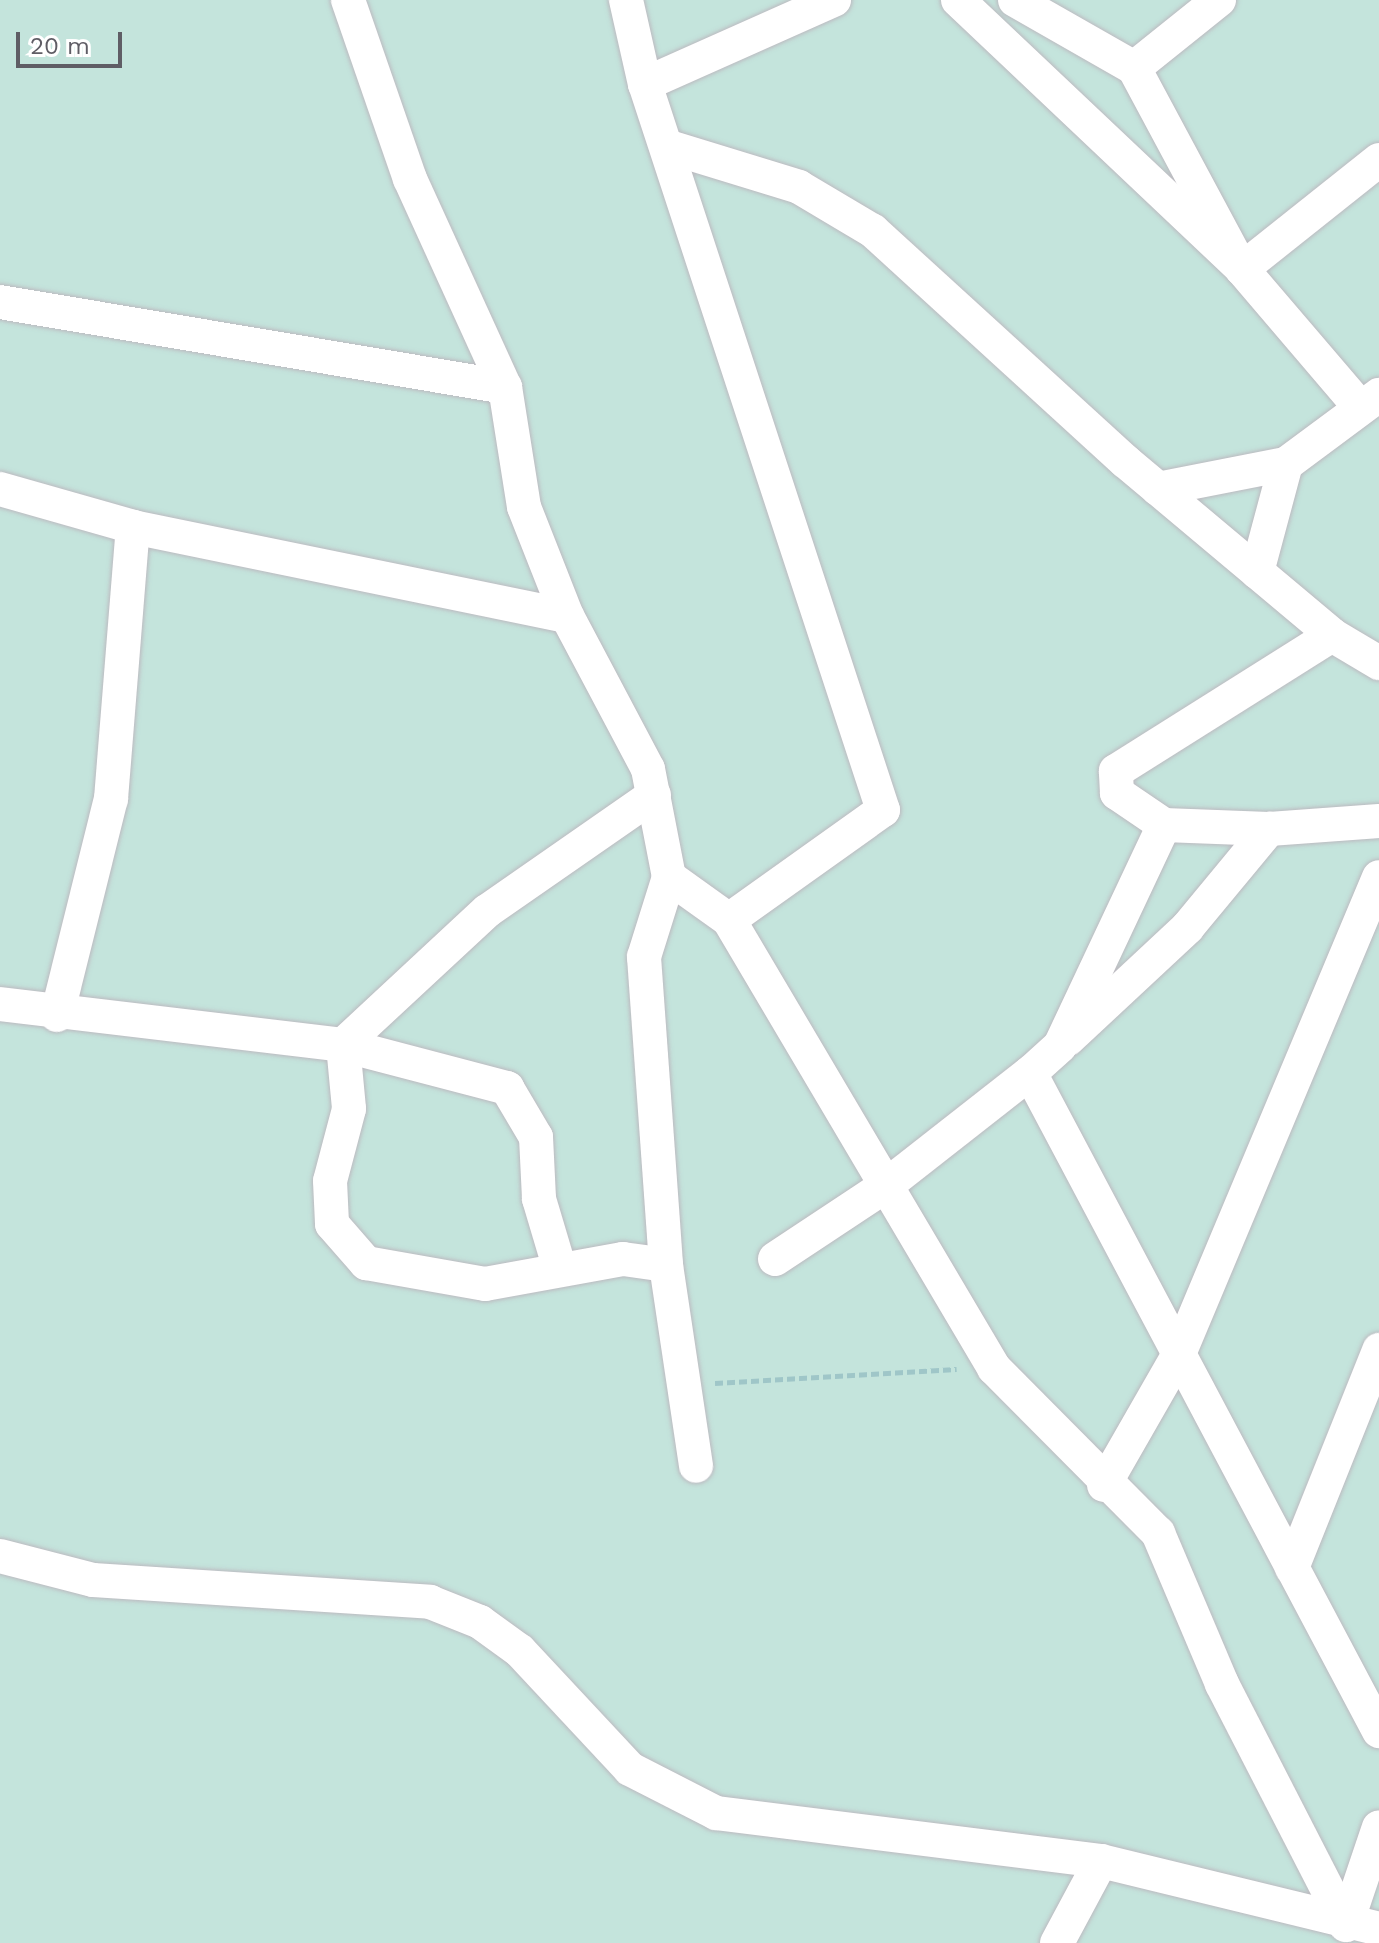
<!DOCTYPE html>
<style>
body{margin:0}
#map{position:relative;width:1379px;height:1943px;overflow:hidden;background:#eaeee5;font-family:"Work Sans",sans-serif}
div>[style]{position:absolute}
.green>*{inset:0;background:#c4e4dc;transform-origin:0 0}
.path>*{height:5px;margin-top:-2.5px;transform-origin:0;background:repeating-linear-gradient(90deg,#9fc6c8 0 8px,transparent 0 12px)}
.roads{filter:drop-shadow(0 0 2px #bcbac0) drop-shadow(0 0 2px #bcbac0)}
.minor>*{height:34px;margin:-17px;padding:0 17px;transform-origin:17px;border-radius:17px;background:#fff}
span{translate:-50% -50%;white-space:nowrap;text-align:center;line-height:1.15;-webkit-text-stroke:8px #fff;paint-order:stroke}
.scale{position:absolute;left:16px;top:32px;width:106px;height:36px;box-sizing:border-box;border:4px solid #5f5d65;border-top:0;padding-left:10px;font-size:24px;line-height:28px;white-space:nowrap;color:#5f5d65;-webkit-text-stroke:6px #fff;paint-order:stroke}
</style>
<div id="map">
<div class="green">
<div style="left:0;top:0;width:1379px;height:1943px"></div>
</div>
<div class="path">
<div style="left:715px;top:1383px;width:242px;rotate:-3.3deg"></div>
</div>
<div class="roads">
<div class="minor">
<div style="left:348px;top:0;width:189px;rotate:70.9deg"></div>
<div style="left:410px;top:179px;width:229px;rotate:65.5deg"></div>
<div style="left:505px;top:387px;width:121px;rotate:81deg"></div>
<div style="left:524px;top:507px;width:117px;rotate:68.5deg"></div>
<div style="left:567px;top:616px;width:173px;rotate:62.1deg"></div>
<div style="left:648px;top:769px;width:110px;rotate:79deg"></div>
<div style="left:669px;top:877px;width:74px;rotate:35.6deg"></div>
<div style="left:729px;top:920px;width:521px;rotate:59.39deg"></div>
<div style="left:994px;top:1368px;width:233px;rotate:45.2deg"></div>
<div style="left:1158px;top:1533px;width:164px;rotate:67deg"></div>
<div style="left:1222px;top:1684px;width:271px;rotate:62.8deg"></div>
<div style="left:626px;top:0;width:86px;rotate:77.3deg"></div>
<div style="left:645px;top:84px;width:764px;rotate:71.85deg"></div>
<div style="left:883px;top:810px;width:189px;rotate:144.5deg"></div>
<div style="left:958px;top:0;width:391px;rotate:43.4deg"></div>
<div style="left:1242px;top:269px;width:175px;rotate:-38.5deg"></div>
<div style="left:1015px;top:0;width:137px;rotate:29.7deg"></div>
<div style="left:1134px;top:68px;width:228px;rotate:61.8deg"></div>
<div style="left:1242px;top:269px;width:182px;rotate:49.5deg"></div>
<div style="left:1134px;top:68px;width:109px;rotate:-38.7deg"></div>
<div style="left:645px;top:84px;width:207px;rotate:-24deg"></div>
<div style="left:666px;top:146px;width:139px;rotate:17.1deg"></div>
<div style="left:799px;top:187px;width:86px;rotate:30.7deg"></div>
<div style="left:873px;top:231px;width:341px;rotate:42.4deg"></div>
<div style="left:1125px;top:461px;width:270px;rotate:40deg"></div>
<div style="left:1332px;top:635px;width:55px;rotate:30.8deg"></div>
<div style="left:0;top:302px;width:512px;rotate:9.55deg"></div>
<div style="left:0;top:489px;width:138px;rotate:15.9deg"></div>
<div style="left:133px;top:527px;width:443px;rotate:11.6deg"></div>
<div style="left:1158px;top:489px;width:130px;rotate:-11.1deg"></div>
<div style="left:1286px;top:464px;width:116px;rotate:-36.6deg"></div>
<div style="left:1257px;top:572px;width:112px;rotate:-75deg"></div>
<div style="left:654px;top:795px;width:203px;rotate:145.2deg"></div>
<div style="left:487px;top:911px;width:197px;rotate:137.1deg"></div>
<div style="left:343px;top:1045px;width:64px;rotate:84.6deg"></div>
<div style="left:349px;top:1109px;width:74px;rotate:104.8deg"></div>
<div style="left:330px;top:1181px;width:43px;rotate:87.3deg"></div>
<div style="left:332px;top:1224px;width:52px;rotate:48.9deg"></div>
<div style="left:366px;top:1263px;width:121px;rotate:10deg"></div>
<div style="left:485px;top:1284px;width:140px;rotate:-10.3deg"></div>
<div style="left:623px;top:1259px;width:43px;rotate:7.9deg"></div>
<div style="left:1379px;top:821px;width:110px;rotate:175.8deg"></div>
<div style="left:1269px;top:829px;width:105px;rotate:-177.8deg"></div>
<div style="left:1164px;top:825px;width:244px;rotate:115.2deg"></div>
<div style="left:1060px;top:1046px;width:40px;rotate:138deg"></div>
<div style="left:1030px;top:1073px;width:745px;rotate:62.06deg"></div>
<div style="left:1164px;top:825px;width:57px;rotate:-145.8deg"></div>
<div style="left:1117px;top:793px;width:22px;rotate:-93deg"></div>
<div style="left:1116px;top:771px;width:255px;rotate:-32.2deg"></div>
<div style="left:669px;top:877px;width:84px;rotate:107.4deg"></div>
<div style="left:644px;top:957px;width:309px;rotate:85.9deg"></div>
<div style="left:666px;top:1265px;width:203px;rotate:81.5deg"></div>
<div style="left:0;top:1004px;width:345px;rotate:6.8deg"></div>
<div style="left:343px;top:1045px;width:170px;rotate:14.7deg"></div>
<div style="left:507px;top:1088px;width:57px;rotate:59.4deg"></div>
<div style="left:536px;top:1137px;width:62px;rotate:87.2deg"></div>
<div style="left:539px;top:1199px;width:70px;rotate:73.4deg"></div>
<div style="left:57px;top:1015px;width:223px;rotate:-76deg"></div>
<div style="left:111px;top:799px;width:273px;rotate:-85.4deg"></div>
<div style="left:1068px;top:1039px;width:163px;rotate:-43deg"></div>
<div style="left:1187px;top:928px;width:129px;rotate:-50.4deg"></div>
<div style="left:775px;top:1259px;width:134px;rotate:-33.5deg"></div>
<div style="left:887px;top:1185px;width:182px;rotate:-38.1deg"></div>
<div style="left:1104px;top:1485px;width:151px;rotate:-60.2deg"></div>
<div style="left:1179px;top:1354px;width:517px;rotate:-67.25deg"></div>
<div style="left:0;top:1556px;width:96px;rotate:14.5deg"></div>
<div style="left:93px;top:1580px;width:338px;rotate:3.7deg"></div>
<div style="left:430px;top:1602px;width:54px;rotate:21.8deg"></div>
<div style="left:480px;top:1622px;width:49px;rotate:35.9deg"></div>
<div style="left:520px;top:1651px;width:161px;rotate:47deg"></div>
<div style="left:630px;top:1769px;width:97px;rotate:27.1deg"></div>
<div style="left:716px;top:1813px;width:388px;rotate:7.1deg"></div>
<div style="left:1101px;top:1861px;width:286px;rotate:13.7deg"></div>
<div style="left:1292px;top:1568px;width:235px;rotate:-68.2deg"></div>
<div style="left:1346px;top:1925px;width:103px;rotate:-71.4deg"></div>
<div style="left:1057px;top:1943px;width:93px;rotate:-61.8deg"></div>
</div>
</div>
<div class="scale">20 m</div>
</div>
